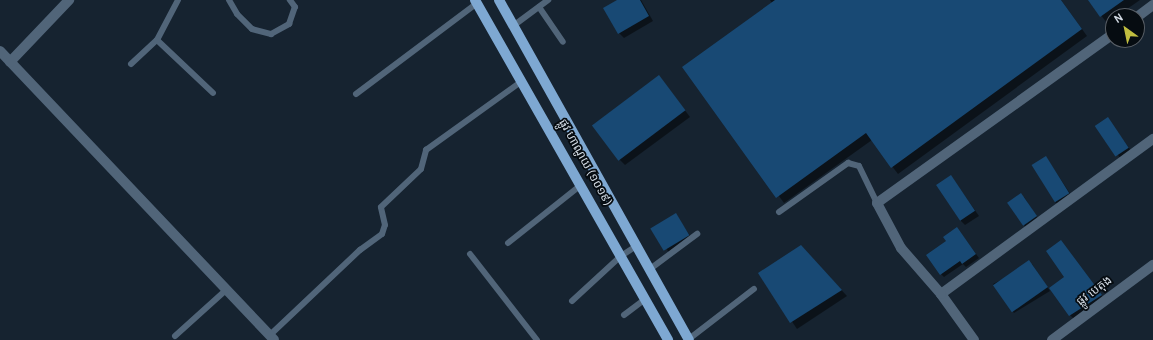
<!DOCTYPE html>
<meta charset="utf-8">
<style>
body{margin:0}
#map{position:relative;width:1153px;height:340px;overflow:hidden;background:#162330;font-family:Overpass,"Noto Sans Khmer",sans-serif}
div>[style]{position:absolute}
.shadow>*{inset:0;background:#0007;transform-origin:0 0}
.building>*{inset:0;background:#184974;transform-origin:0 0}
.lane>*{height:6px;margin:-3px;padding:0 3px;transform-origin:3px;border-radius:3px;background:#516579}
.street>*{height:10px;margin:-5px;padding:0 5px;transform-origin:5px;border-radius:5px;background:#516579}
.primary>*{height:10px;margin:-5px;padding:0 5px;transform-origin:5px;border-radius:5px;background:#7ea8d2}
span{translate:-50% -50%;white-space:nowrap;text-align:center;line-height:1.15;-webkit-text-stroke:3.5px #060c11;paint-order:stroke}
.street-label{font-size:12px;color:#d2dae3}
.north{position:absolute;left:1105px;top:8px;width:40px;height:40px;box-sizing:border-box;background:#060c11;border:1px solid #585e65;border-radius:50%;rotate:327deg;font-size:11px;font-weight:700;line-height:16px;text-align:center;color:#d2dae3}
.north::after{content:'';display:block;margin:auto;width:14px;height:18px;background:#c1be40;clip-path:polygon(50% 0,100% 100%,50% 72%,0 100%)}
</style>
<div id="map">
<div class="shadow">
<div style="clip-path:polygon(619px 0,641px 0,653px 21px,624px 38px,619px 33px)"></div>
<div style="clip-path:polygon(770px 0,1061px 0,1087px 36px,898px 174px,872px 140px,784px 203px,684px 67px,772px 3px)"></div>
<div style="clip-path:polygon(1089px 0,1140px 0,1117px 16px,1113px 16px,1107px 23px)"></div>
<div style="clip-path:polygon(659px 76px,690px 117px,625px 165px,619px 159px)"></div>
<div style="left:1108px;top:119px;width:43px;height:13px;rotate:54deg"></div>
<div style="clip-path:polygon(1046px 157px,1073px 198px,1060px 207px,1055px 202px)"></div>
<div style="clip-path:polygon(951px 176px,979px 216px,965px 225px,960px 220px)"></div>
<div style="clip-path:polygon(1024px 197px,1039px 220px,1027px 229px,1024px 225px)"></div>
<div style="left:675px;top:214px;width:32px;height:27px;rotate:55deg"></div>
<div style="clip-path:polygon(957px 228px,979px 258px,966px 267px,963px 264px,944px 277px,941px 274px,948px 241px)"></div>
<div style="clip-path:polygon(1061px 241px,1105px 300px,1074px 319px,1070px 315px)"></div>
<div style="clip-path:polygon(807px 253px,847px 296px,797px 329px,760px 274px)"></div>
<div style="clip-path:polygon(1032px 264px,1050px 291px,1014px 313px,993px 284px)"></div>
</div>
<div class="building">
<div style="clip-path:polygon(617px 0,640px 0,649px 16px,618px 34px,603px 8px)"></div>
<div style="clip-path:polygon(775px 0,1061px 0,1082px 29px,891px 168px,866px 133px,776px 198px,682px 67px)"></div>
<div style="clip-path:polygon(1088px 0,1124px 0,1100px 17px)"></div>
<div style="left:659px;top:75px;width:44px;height:84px;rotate:53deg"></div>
<div style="left:1108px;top:117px;width:37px;height:16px;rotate:56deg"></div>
<div style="left:1046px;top:156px;width:44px;height:17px;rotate:58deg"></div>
<div style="left:951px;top:175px;width:43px;height:18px;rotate:56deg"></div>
<div style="left:1021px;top:193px;width:28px;height:17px;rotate:55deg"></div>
<div style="left:676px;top:213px;width:26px;height:30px;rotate:59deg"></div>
<div style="clip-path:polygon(957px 227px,976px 254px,962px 264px,960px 261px,940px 275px,926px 255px,946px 241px,943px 237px)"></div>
<div style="clip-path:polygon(1061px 240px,1102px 295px,1069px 316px,1049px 288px,1064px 277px,1046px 251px)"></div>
<div style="clip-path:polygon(801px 245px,842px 290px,790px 323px,758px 273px)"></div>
<div style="left:1029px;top:260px;width:33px;height:44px;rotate:55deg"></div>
</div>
<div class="lane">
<div style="left:229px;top:0;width:16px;rotate:60deg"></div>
<div style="left:237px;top:14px;width:21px;rotate:45deg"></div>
<div style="left:252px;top:29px;width:20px;rotate:15deg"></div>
<div style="left:271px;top:34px;width:21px;rotate:-29deg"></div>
<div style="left:289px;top:24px;width:18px;rotate:-71deg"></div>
<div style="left:295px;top:7px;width:9px;rotate:-126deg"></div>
<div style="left:539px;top:7px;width:42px;rotate:55.6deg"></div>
<div style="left:513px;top:26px;width:44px;rotate:-36.6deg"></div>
<div style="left:157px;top:40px;width:77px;rotate:43.4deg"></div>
<div style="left:131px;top:64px;width:35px;rotate:-43deg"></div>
<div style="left:157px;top:40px;width:45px;rotate:-62.3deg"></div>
<div style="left:356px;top:94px;width:151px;rotate:-36.9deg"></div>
<div style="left:779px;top:212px;width:85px;rotate:-35.4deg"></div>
<div style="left:848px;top:163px;width:11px;rotate:15deg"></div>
<div style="left:859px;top:166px;width:41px;rotate:64.1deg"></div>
<div style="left:508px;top:243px;width:93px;rotate:-38.5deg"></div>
<div style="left:470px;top:254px;width:109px;rotate:52.1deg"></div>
<div style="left:650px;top:269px;width:59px;rotate:-36.7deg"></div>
<div style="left:572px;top:301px;width:67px;rotate:-42.6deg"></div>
<div style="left:621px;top:256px;width:20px;rotate:-33deg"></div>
<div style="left:624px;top:315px;width:26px;rotate:-37deg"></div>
<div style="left:270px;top:335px;width:124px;rotate:-43.4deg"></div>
<div style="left:360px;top:250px;width:27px;rotate:-36deg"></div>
<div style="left:382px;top:234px;width:9px;rotate:-72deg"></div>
<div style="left:385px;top:225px;width:18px;rotate:-103deg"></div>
<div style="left:381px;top:207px;width:55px;rotate:-43.5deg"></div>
<div style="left:421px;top:169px;width:20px;rotate:-75deg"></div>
<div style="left:426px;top:150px;width:118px;rotate:-35.7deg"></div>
<div style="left:175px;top:336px;width:69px;rotate:-42deg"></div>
<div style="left:689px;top:339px;width:82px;rotate:-37.6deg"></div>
</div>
<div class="street">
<div style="left:1137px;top:17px;width:20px;rotate:-37deg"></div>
<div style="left:0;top:51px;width:398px;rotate:46.5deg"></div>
<div style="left:10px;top:62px;width:86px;rotate:-46.4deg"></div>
<div style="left:941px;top:294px;width:263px;rotate:-36.2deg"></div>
<div style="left:974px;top:340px;width:57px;rotate:-125.7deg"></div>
<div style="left:941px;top:294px;width:61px;rotate:-131deg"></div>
<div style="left:901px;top:248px;width:51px;rotate:-118.1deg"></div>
<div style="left:877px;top:203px;width:290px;rotate:-35.6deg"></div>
<div style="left:1052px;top:340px;width:126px;rotate:-36.6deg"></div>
</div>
<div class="primary">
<div style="left:475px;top:0;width:391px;rotate:60.4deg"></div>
<div style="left:499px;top:0;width:389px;rotate:60.8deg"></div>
</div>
<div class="street-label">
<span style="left:584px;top:163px;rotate:61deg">ផ្លូវ ហាណូយ (១០១៩)</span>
<span style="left:1095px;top:292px;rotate:-37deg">ផ្លូវ បេតុង</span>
</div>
<div class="north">N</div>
</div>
